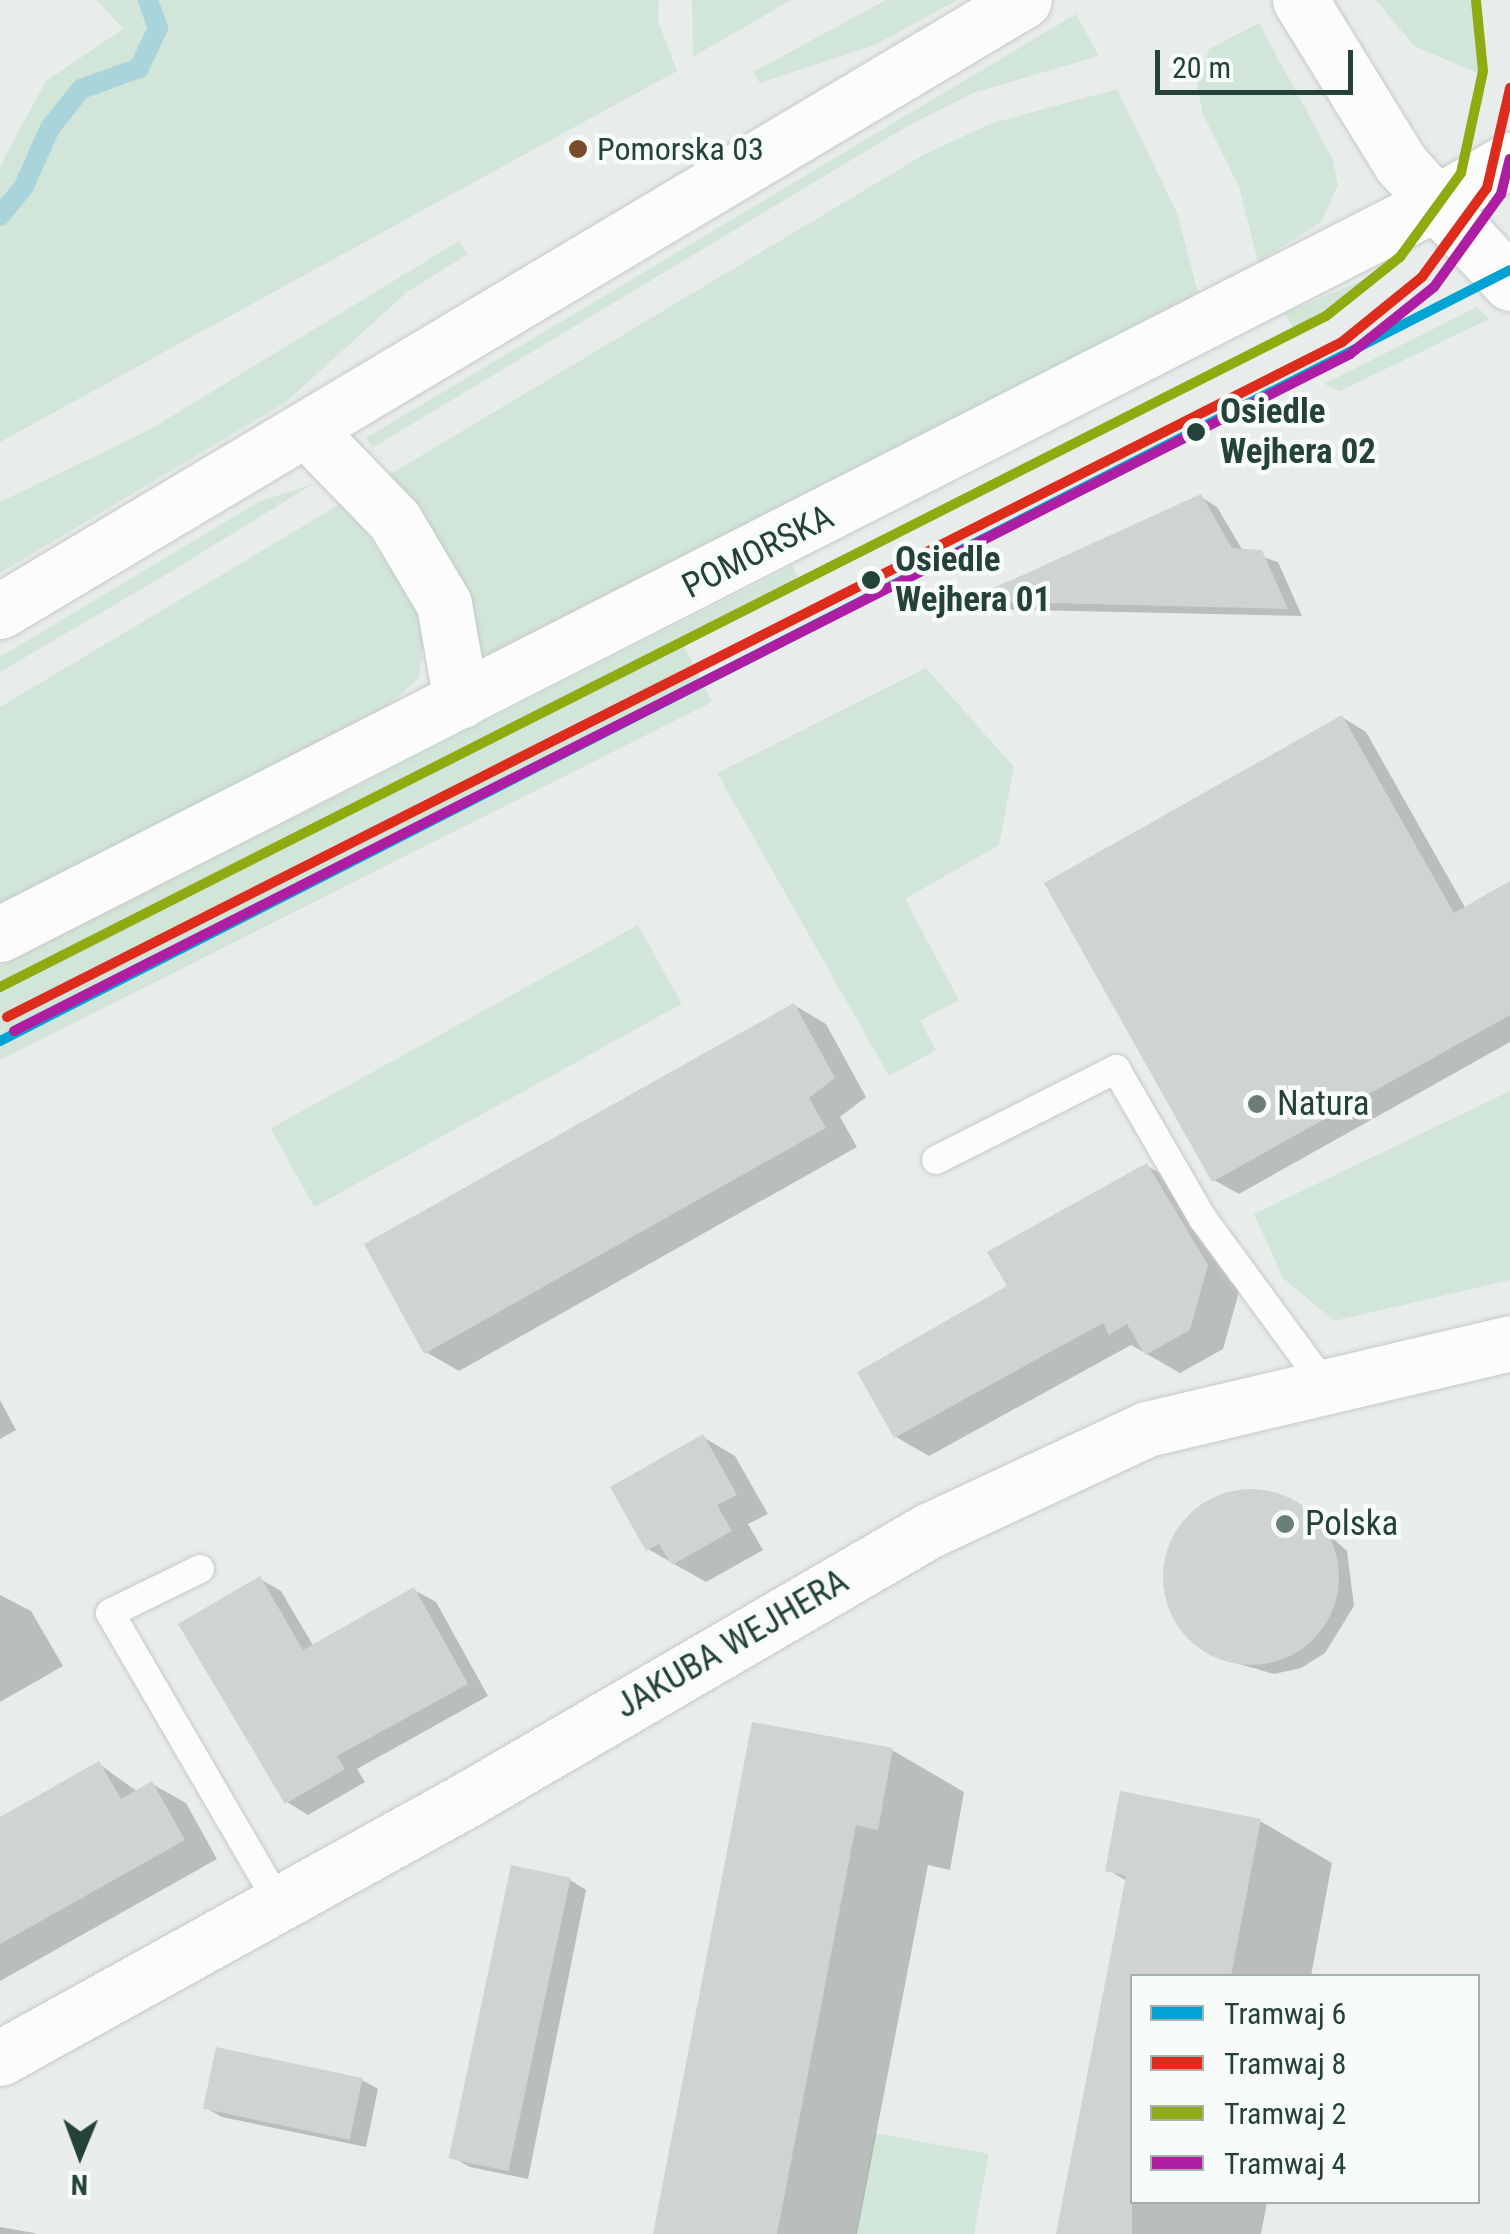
<!DOCTYPE html>
<style>
body{margin:0}
#map{position:relative;width:1510px;height:2234px;overflow:hidden;background:#e8edeb;font-family:"Roboto Condensed",sans-serif}
div>[style]{position:absolute}
.green>*{inset:0;background:#d1e6d8;transform-origin:0 0}
.shadow>*{inset:0;background:#0003}
.stream>*{height:20px;margin:-10px;padding:0 10px;transform-origin:10px;border-radius:10px;background:#a9d4db}
.building>*{inset:0;background:#cfd4d2;transform-origin:0 0}
.round{border-radius:50%}
.roads{filter:drop-shadow(0 0 2px #c5cac8) drop-shadow(0 0 2px #c5cac8)}
.service>*{height:28px;margin:-14px;padding:0 14px;transform-origin:14px;border-radius:14px;background:#fcfcfc}
.minor>*{height:55px;margin:-27.5px;padding:0 27.5px;transform-origin:27.5px;border-radius:27.5px;background:#fcfcfc}
.tertiary>*{height:55px;margin:-27.5px;padding:0 27.5px;transform-origin:27.5px;border-radius:27.5px;background:#fcfcfc}
.secondary>*{height:55px;margin:-27.5px;padding:0 27.5px;transform-origin:27.5px;border-radius:27.5px;background:#fcfcfc}
.tram-1>*{height:10px;margin:-5px;padding:0 5px;transform-origin:5px;border-radius:5px;background:#00a3d4}
.tram-2>*{height:10px;margin:-5px;padding:0 5px;transform-origin:5px;border-radius:5px;background:#dd2b1c}
.tram-3>*{height:10px;margin:-5px;padding:0 5px;transform-origin:5px;border-radius:5px;background:#8eab11}
.tram-4>*{height:10px;margin:-5px;padding:0 5px;transform-origin:5px;border-radius:5px;background:#ae1ea3}
.dots>*{width:28px;height:28px;translate:-50% -50%;box-sizing:border-box;border:5px solid #f7fbf9;border-radius:50%}
span{translate:-50% -50%;white-space:nowrap;text-align:center;line-height:1.15;-webkit-text-stroke:9px #f7fbf9;paint-order:stroke}
.bus-label{font-size:32px;color:#24423a}
.left{translate:0 -50%;text-align:left}
.stop-label{font-size:35px;color:#24423a;font-weight:700}
.street-label{font-size:35px;color:#24423a}
.poi-label{font-size:35px;color:#24423a}
.legend{position:absolute;left:1130px;top:1974px;width:350px;height:230px;box-sizing:border-box;background:#f7fbf9;border:2px solid #a3b1ad;margin:0;padding:12px 18px;list-style:none;font-size:30px;color:#24423a}
.legend li{display:flex;align-items:center;gap:20px;height:50px}
.legend b{width:50px;border:2px solid #a3b1ad}
.north{position:absolute;left:30px;top:2104px;width:100px;height:100px;-webkit-text-stroke:8px #f7fbf9;paint-order:stroke;rotate:181deg;font-size:28px;font-weight:700;line-height:40px;text-align:center;color:#24423a}
.north::after{content:'';display:block;margin:auto;width:35px;height:45px;background:#24423a;clip-path:polygon(50% 0,100% 100%,50% 72%,0 100%)}
.scale{position:absolute;left:1155px;top:50px;width:198px;height:45px;box-sizing:border-box;border:5px solid #24423a;border-top:0;padding-left:12px;font-size:30px;line-height:35px;white-space:nowrap;color:#24423a;-webkit-text-stroke:8px #f7fbf9;paint-order:stroke}
</style>
<div id="map">
<div class="green">
<div style="clip-path:polygon(97px 0,659px 0,658px 21px,677px 71px,0 442px,0 166px,46px 81px,123px 29px)"></div>
<div style="clip-path:polygon(692px 0,791px 0,693px 57px)"></div>
<div style="clip-path:polygon(886px 0,958px 0,875px 45px,760px 83px,753px 72px)"></div>
<div style="clip-path:polygon(1376px 0,1471px 0,1480px 74px,1414px 46px)"></div>
<div style="clip-path:polygon(1076px 14px,1099px 56px,973px 93px,911px 124px,372px 448px,366px 438px)"></div>
<div style="clip-path:polygon(1259px 23px,1333px 160px,1338px 185px,1321px 222px,1258px 262px,1239px 187px,1202px 112px,1197px 84px,1209px 49px)"></div>
<div style="clip-path:polygon(1117px 89px,1177px 213px,1198px 293px,483px 658px,476px 626px,412px 503px,389px 475px,925px 154px,992px 123px)"></div>
<div style="clip-path:polygon(459px 241px,468px 254px,407px 292px,286px 402px,0 573px,0 502px,149px 430px)"></div>
<div style="clip-path:polygon(1391px 268px,1346px 307px,1296px 334px,1285px 313px)"></div>
<div style="clip-path:polygon(1477px 307px,1489px 319px,1340px 391px,1324px 384px)"></div>
<div style="clip-path:polygon(313px 484px,172px 571px,0 672px,0 657px,258px 502px)"></div>
<div style="clip-path:polygon(345px 501px,415px 605px,425px 632px,419px 678px,378px 714px,0 904px,0 707px)"></div>
<div style="clip-path:polygon(792px 566px,802px 586px,684px 646px,712px 702px,0 1060px,0 966px)"></div>
<div style="clip-path:polygon(926px 668px,1014px 767px,999px 845px,905px 899px,959px 1000px,920px 1021px,936px 1050px,889px 1076px,717px 773px)"></div>
<div style="left:638px;top:925px;width:90px;height:420px;rotate:61deg"></div>
<div style="clip-path:polygon(1510px 1091px,1510px 1280px,1334px 1321px,1283px 1278px,1254px 1214px)"></div>
<div style="clip-path:polygon(875px 2133px,989px 2154px,974px 2234px,856px 2234px)"></div>
</div>
<div class="shadow">
<div style="clip-path:polygon(1201px 497px,1217px 507px,1243px 551px,1278px 562px,1302px 616px,984px 609px,971px 601px)"></div>
<div style="clip-path:polygon(1342px 717px,1366px 732px,1466px 909px,1510px 884px,1510px 1042px,1239px 1194px,1214px 1180px)"></div>
<div style="clip-path:polygon(794px 1005px,826px 1024px,866px 1097px,840px 1117px,857px 1147px,459px 1371px,426px 1352px)"></div>
<div style="clip-path:polygon(1147px 1166px,1181px 1185px,1241px 1285px,1223px 1349px,1180px 1373px,1131px 1345px,929px 1456px,896px 1437px,1010px 1287px)"></div>
<div style="clip-path:polygon(0 1400px,16px 1430px,0 1439px)"></div>
<div style="clip-path:polygon(703px 1437px,735px 1456px,768px 1514px,748px 1524px,763px 1550px,706px 1582px,648px 1549px)"></div>
<div style="clip-path:polygon(1234px 1493px,1290px 1500px,1347px 1551px,1354px 1606px,1325px 1653px,1301px 1668px,1274px 1674px,1219px 1658px,1182px 1628px,1169px 1602px,1171px 1546px,1208px 1503px)"></div>
<div style="clip-path:polygon(260px 1579px,281px 1591px,314px 1647px,414px 1590px,436px 1602px,488px 1696px,357px 1769px,365px 1782px,308px 1815px,287px 1802px)"></div>
<div style="clip-path:polygon(0 1595px,31px 1611px,63px 1666px,0 1702px)"></div>
<div style="clip-path:polygon(892px 1750px,964px 1792px,950px 1870px,928px 1865px,857px 2234px,655px 2234px)"></div>
<div style="clip-path:polygon(99px 1764px,138px 1792px,152px 1784px,186px 1803px,217px 1859px,0 1981px,0 1819px)"></div>
<div style="clip-path:polygon(1260px 1821px,1332px 1863px,1311px 1976px,1132px 1976px,1132px 2202px,1267px 2202px,1261px 2234px,1058px 2234px,1127px 1881px,1108px 1870px)"></div>
<div style="clip-path:polygon(570px 1880px,586px 1890px,528px 2179px,470px 2167px,454px 2158px)"></div>
<div style="clip-path:polygon(362px 2080px,378px 2089px,366px 2147px,222px 2117px,206px 2108px)"></div>
<div style="clip-path:polygon(0 2227px,34px 2233px,36px 2234px,0 2234px)"></div>
</div>
<div class="stream">
<div style="left:0;top:216px;width:38px;rotate:-51deg"></div>
<div style="left:24px;top:186px;width:64px;rotate:-65.9deg"></div>
<div style="left:50px;top:128px;width:50px;rotate:-51.5deg"></div>
<div style="left:81px;top:89px;width:62px;rotate:-19.9deg"></div>
<div style="left:139px;top:68px;width:44px;rotate:-64.6deg"></div>
<div style="left:158px;top:28px;width:30px;rotate:-110deg"></div>
</div>
<div class="building">
<div style="clip-path:polygon(1201px 494px,1232px 548px,1262px 550px,1288px 609px,965px 601px)"></div>
<div style="clip-path:polygon(1342px 715px,1454px 913px,1510px 881px,1510px 1015px,1212px 1182px,1044px 883px)"></div>
<div style="clip-path:polygon(794px 1003px,835px 1078px,809px 1098px,826px 1128px,424px 1354px,364px 1244px)"></div>
<div style="clip-path:polygon(1147px 1163px,1208px 1265px,1190px 1330px,1145px 1355px,1127px 1324px,1109px 1335px,1103px 1323px,894px 1438px,857px 1372px,1007px 1286px,987px 1252px)"></div>
<div style="clip-path:polygon(703px 1434px,737px 1495px,717px 1505px,732px 1531px,672px 1565px,659px 1544px,646px 1551px,610px 1487px)"></div>
<div class="round" style="left:1163px;top:1489px;width:176px;height:176px"></div>
<div style="clip-path:polygon(260px 1576px,303px 1650px,414px 1587px,468px 1684px,337px 1756px,345px 1769px,285px 1804px,178px 1624px)"></div>
<div style="clip-path:polygon(752px 1722px,893px 1748px,878px 1830px,856px 1825px,777px 2234px,653px 2234px)"></div>
<div style="clip-path:polygon(99px 1761px,121px 1799px,152px 1781px,185px 1840px,0 1944px,0 1817px)"></div>
<div style="clip-path:polygon(1120px 1791px,1261px 1819px,1231px 1976px,1132px 1976px,1132px 2234px,1056px 2234px,1126px 1876px,1105px 1871px)"></div>
<div style="left:511px;top:1865px;width:61px;height:300px;rotate:12deg"></div>
<div style="left:216px;top:2047px;width:150px;height:63px;rotate:12deg"></div>
</div>
<div class="roads">
<div class="service">
<div style="left:936px;top:1160px;width:202px;rotate:-26.8deg"></div>
<div style="left:1116px;top:1069px;width:173px;rotate:59.9deg"></div>
<div style="left:1203px;top:1219px;width:205px;rotate:53.7deg"></div>
<div style="left:200px;top:1569px;width:100px;rotate:153.9deg"></div>
<div style="left:110px;top:1613px;width:338px;rotate:59.8deg"></div>
</div>
<div class="minor">
<div style="left:0;top:2058px;width:533px;rotate:-28.97deg"></div>
<div style="left:466px;top:1800px;width:535px;rotate:-30.21deg"></div>
<div style="left:928px;top:1531px;width:242px;rotate:-25deg"></div>
<div style="left:1147px;top:1429px;width:373px;rotate:-13.3deg"></div>
</div>
<div class="tertiary">
<div style="left:306px;top:429px;width:128px;rotate:45.9deg"></div>
<div style="left:395px;top:521px;width:96px;rotate:59.4deg"></div>
<div style="left:444px;top:604px;width:98px;rotate:80.1deg"></div>
<div style="left:0;top:611px;width:1192px;rotate:-30.82deg"></div>
<div style="left:0;top:934px;width:1611px;rotate:-26.98deg"></div>
<div style="left:1436px;top:203px;width:109px;rotate:47.2deg"></div>
</div>
<div class="secondary">
<div style="left:1300px;top:0;width:193px;rotate:58.4deg"></div>
<div style="left:1401px;top:164px;width:52px;rotate:48.1deg"></div>
<div style="left:1436px;top:203px;width:86px;rotate:-30.2deg"></div>
</div>
</div>
<div class="tram-1">
<div style="left:0;top:1041px;width:1695px;rotate:-27.05deg"></div>
</div>
<div class="tram-2">
<div style="left:7px;top:1017px;width:1496px;rotate:-26.82deg"></div>
<div style="left:1342px;top:342px;width:103px;rotate:-39.1deg"></div>
<div style="left:1422px;top:277px;width:110px;rotate:-53.9deg"></div>
<div style="left:1487px;top:188px;width:103px;rotate:-77deg"></div>
</div>
<div class="tram-3">
<div style="left:0;top:987px;width:1486px;rotate:-26.84deg"></div>
<div style="left:1326px;top:316px;width:95px;rotate:-38.6deg"></div>
<div style="left:1400px;top:257px;width:104px;rotate:-54deg"></div>
<div style="left:1461px;top:173px;width:104px;rotate:-77.8deg"></div>
<div style="left:1483px;top:71px;width:70px;rotate:-95.7deg"></div>
</div>
<div class="tram-4">
<div style="left:14px;top:1031px;width:1498px;rotate:-26.87deg"></div>
<div style="left:1350px;top:354px;width:107px;rotate:-38.6deg"></div>
<div style="left:1434px;top:287px;width:115px;rotate:-54.2deg"></div>
<div style="left:1501px;top:194px;width:36px;rotate:-76deg"></div>
</div>
<div class="dots">
<div style="left:578px;top:149px;background:#7a4b2a"></div>
<div style="left:1196px;top:432px;background:#24423a"></div>
<div style="left:871px;top:580px;background:#24423a"></div>
<div style="left:1257px;top:1104px;background:#697e78"></div>
<div style="left:1285px;top:1524px;background:#697e78"></div>
</div>
<div class="bus-label">
<span class="left" style="left:597px;top:149px">Pomorska 03</span>
</div>
<div class="stop-label">
<span class="left" style="left:1220px;top:432px">Osiedle<br>Wejhera 02</span>
<span class="left" style="left:895px;top:580px">Osiedle<br>Wejhera 01</span>
</div>
<div class="street-label">
<span style="left:758px;top:552px;rotate:-27deg">POMORSKA</span>
<span style="left:732px;top:1644px;rotate:-30deg">JAKUBA WEJHERA</span>
</div>
<div class="poi-label">
<span class="left" style="left:1277px;top:1104px">Natura</span>
<span class="left" style="left:1305px;top:1524px">Polska</span>
</div>
<ul class="legend">
<li><b style="height:12px;background:#00a3d4"></b>Tramwaj 6</li>
<li><b style="height:12px;background:#dd2b1c"></b>Tramwaj 8</li>
<li><b style="height:12px;background:#8eab11"></b>Tramwaj 2</li>
<li><b style="height:12px;background:#ae1ea3"></b>Tramwaj 4</li>
</ul>
<div class="north">N</div>
<div class="scale">20 m</div>
</div>
